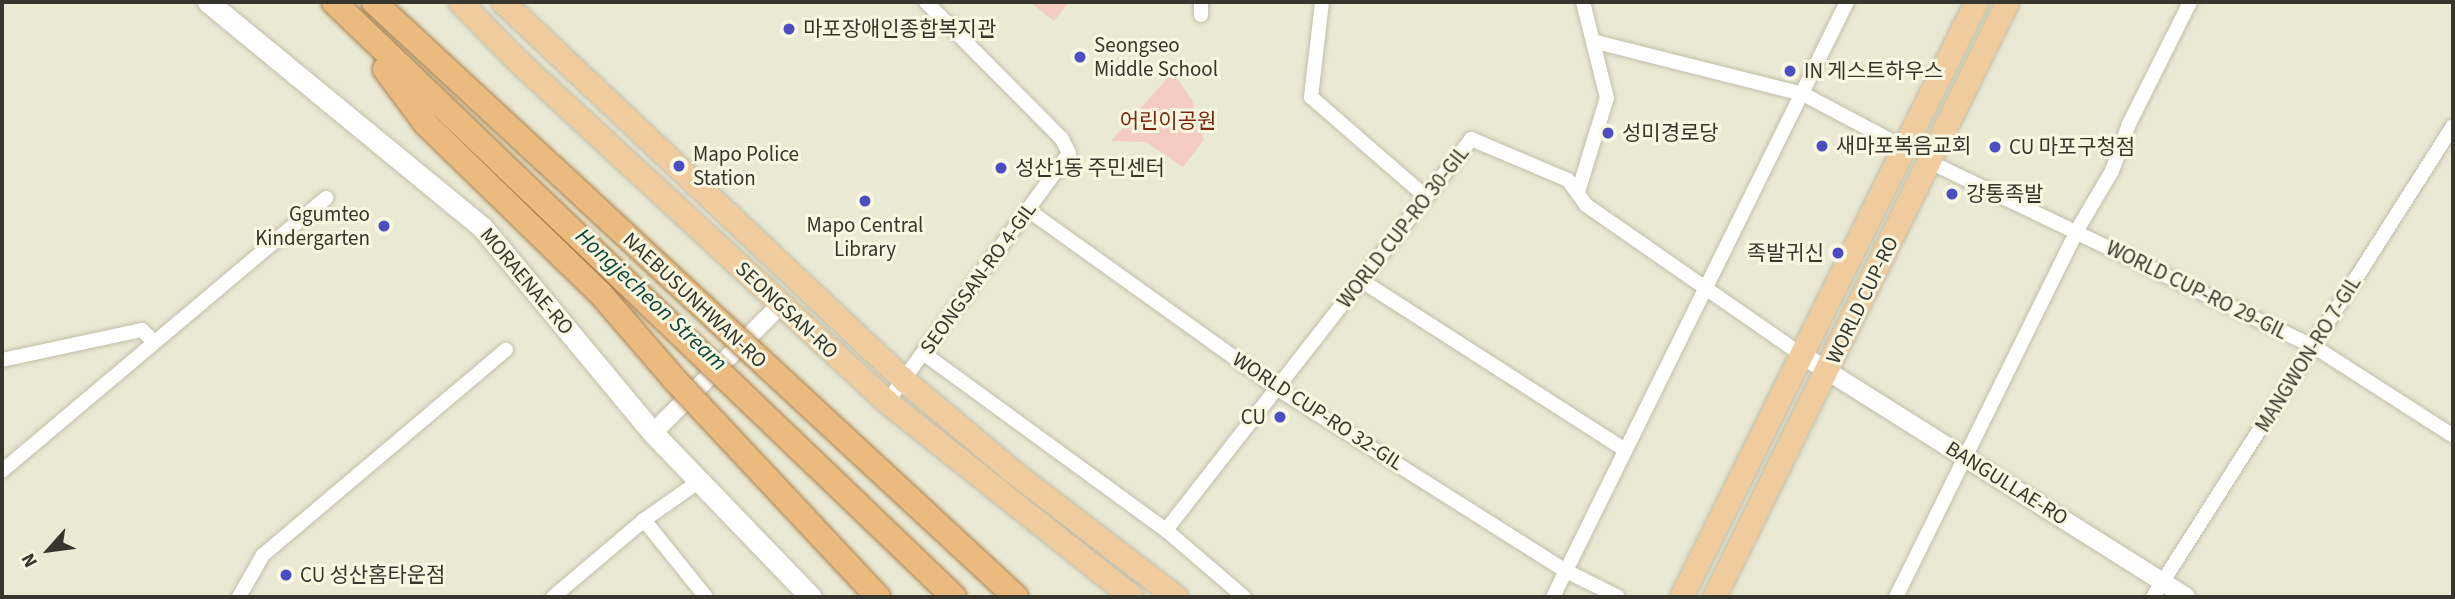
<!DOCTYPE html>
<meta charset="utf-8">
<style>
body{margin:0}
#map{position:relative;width:2455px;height:599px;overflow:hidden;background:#eae9d4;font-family:"Source Sans 3","Noto Sans KR",sans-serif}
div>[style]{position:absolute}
.green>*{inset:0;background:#f4ccc1}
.pier>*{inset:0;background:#eae9d4}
.roads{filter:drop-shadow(0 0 2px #c0bea9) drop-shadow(0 0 2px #c0bea9)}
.minor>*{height:14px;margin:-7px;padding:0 7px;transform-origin:7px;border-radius:7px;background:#fff}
.tertiary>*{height:18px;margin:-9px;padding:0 9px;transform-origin:9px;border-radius:9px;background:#fff}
.secondary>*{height:21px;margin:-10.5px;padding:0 10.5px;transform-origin:10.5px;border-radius:10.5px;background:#fff}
.primary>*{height:23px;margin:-11.5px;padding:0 11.5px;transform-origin:11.5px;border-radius:11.5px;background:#f0cb9e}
.bridges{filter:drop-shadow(0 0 2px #a9804d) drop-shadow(0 0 2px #a9804d)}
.trunk-bridge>*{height:24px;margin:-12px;padding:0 12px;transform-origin:12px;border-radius:12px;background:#ebba7e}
.dots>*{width:19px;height:19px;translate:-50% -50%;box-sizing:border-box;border:4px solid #f8f7e1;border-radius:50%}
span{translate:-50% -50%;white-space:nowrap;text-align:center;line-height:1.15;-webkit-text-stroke:6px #f8f7e1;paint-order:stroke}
.poi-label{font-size:21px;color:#37362e}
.left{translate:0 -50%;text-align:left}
.right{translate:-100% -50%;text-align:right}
.park-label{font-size:21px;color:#7d260e}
.street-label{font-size:21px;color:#37362e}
.water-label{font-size:23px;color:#0d473a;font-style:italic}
.frame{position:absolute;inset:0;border:4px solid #37362e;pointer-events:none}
.north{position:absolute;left:14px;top:515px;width:70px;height:70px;-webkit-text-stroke:5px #f8f7e1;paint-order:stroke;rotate:242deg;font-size:19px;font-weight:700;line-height:28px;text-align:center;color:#37362e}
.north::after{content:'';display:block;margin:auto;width:24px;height:32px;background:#37362e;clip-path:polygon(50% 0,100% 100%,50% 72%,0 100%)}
</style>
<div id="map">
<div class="green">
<div style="clip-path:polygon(1030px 2px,1069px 2px,1054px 21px)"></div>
<div style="clip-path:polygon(1173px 72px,1192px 100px,1204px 140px,1183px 167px,1146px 142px,1111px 141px)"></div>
</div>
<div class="pier">
<div style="clip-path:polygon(299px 2px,396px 2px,1022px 597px,946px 597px,610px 284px,604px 290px)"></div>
</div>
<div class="roads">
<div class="minor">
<div style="left:1201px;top:2px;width:13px;rotate:90deg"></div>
<div style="left:1322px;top:2px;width:96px;rotate:96.6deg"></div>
<div style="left:1311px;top:97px;width:152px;rotate:41deg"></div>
<div style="left:1596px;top:42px;width:213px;rotate:14.1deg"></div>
<div style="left:1803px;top:94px;width:113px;rotate:27.9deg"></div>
<div style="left:1930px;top:162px;width:425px;rotate:25.7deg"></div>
<div style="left:2313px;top:346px;width:166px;rotate:32.7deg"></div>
<div style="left:1578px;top:192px;width:98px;rotate:-72.9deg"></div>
<div style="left:1607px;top:98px;width:99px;rotate:-104deg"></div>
<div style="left:1028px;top:210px;width:307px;rotate:35.6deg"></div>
<div style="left:1278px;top:389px;width:341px;rotate:32.3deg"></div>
<div style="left:1566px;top:571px;width:58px;rotate:26.6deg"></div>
<div style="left:1362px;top:281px;width:313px;rotate:32.7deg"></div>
<div style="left:923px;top:353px;width:301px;rotate:36.1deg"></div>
<div style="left:1166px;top:530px;width:103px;rotate:40.7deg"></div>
<div style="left:2px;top:360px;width:143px;rotate:-12.1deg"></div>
<div style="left:142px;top:330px;width:17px;rotate:45deg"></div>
<div style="left:887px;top:402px;width:308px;rotate:-53.8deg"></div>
<div style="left:1069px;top:153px;width:16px;rotate:-117deg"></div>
<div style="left:1062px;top:139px;width:193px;rotate:-134.8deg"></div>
<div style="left:2px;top:471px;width:424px;rotate:-40.1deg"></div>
<div style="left:644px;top:520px;width:99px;rotate:51.2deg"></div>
<div style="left:1166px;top:530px;width:496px;rotate:-52deg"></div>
<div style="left:1471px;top:139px;width:105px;rotate:22.9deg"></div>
<div style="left:1568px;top:180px;width:31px;rotate:54deg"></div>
<div style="left:1586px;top:205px;width:263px;rotate:34.8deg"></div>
<div style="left:239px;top:597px;width:48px;rotate:-60.3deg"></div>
<div style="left:263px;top:555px;width:318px;rotate:-40.2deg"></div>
<div style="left:553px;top:597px;width:119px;rotate:-40.2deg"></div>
<div style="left:644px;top:520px;width:66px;rotate:-35.1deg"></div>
<div style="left:1553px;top:597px;width:664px;rotate:-63.71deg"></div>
<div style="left:1896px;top:597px;width:407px;rotate:-63.7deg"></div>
<div style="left:2076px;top:232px;width:71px;rotate:-59.5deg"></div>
<div style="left:2112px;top:171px;width:50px;rotate:-70.1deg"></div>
<div style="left:2129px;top:124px;width:136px;rotate:-63.4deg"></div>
<div style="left:2153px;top:597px;width:558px;rotate:-57.51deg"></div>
</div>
<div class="tertiary">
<div style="left:1802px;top:355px;width:454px;rotate:32.2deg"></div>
<div style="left:653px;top:433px;width:182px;rotate:-45.2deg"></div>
</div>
<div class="secondary">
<div style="left:208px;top:2px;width:355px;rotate:39.4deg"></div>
<div style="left:482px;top:227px;width:268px;rotate:50.3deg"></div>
<div style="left:653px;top:433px;width:228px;rotate:46.1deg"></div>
</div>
<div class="primary">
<div style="left:460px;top:2px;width:87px;rotate:45.5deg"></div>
<div style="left:521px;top:64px;width:498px;rotate:42.7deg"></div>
<div style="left:887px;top:402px;width:313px;rotate:38.5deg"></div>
<div style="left:503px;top:2px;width:551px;rotate:43.31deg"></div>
<div style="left:904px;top:380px;width:141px;rotate:40.1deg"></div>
<div style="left:1012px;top:471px;width:207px;rotate:37.5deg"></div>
<div style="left:1681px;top:597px;width:664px;rotate:-63.63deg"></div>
<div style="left:1714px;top:597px;width:663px;rotate:-63.78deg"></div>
</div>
</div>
<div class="bridges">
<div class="trunk-bridge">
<div style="left:334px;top:2px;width:859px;rotate:43.82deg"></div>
<div style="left:374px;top:2px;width:875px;rotate:42.82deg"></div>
<div style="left:385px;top:69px;width:69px;rotate:53.3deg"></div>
<div style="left:426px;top:124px;width:243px;rotate:44.2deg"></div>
<div style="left:600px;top:293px;width:115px;rotate:49.2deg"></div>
<div style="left:675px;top:380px;width:297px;rotate:46.9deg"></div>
</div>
</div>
<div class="dots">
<div style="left:789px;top:29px;background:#4c4dc3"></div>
<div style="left:1080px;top:57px;background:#4c4dc3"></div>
<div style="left:1790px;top:71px;background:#4c4dc3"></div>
<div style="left:1608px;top:133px;background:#4c4dc3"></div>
<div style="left:1822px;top:146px;background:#4c4dc3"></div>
<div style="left:1995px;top:147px;background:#4c4dc3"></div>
<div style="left:679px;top:166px;background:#4c4dc3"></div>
<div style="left:1001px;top:168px;background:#4c4dc3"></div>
<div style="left:1952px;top:194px;background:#4c4dc3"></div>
<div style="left:865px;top:201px;background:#4c4dc3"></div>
<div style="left:384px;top:226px;background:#4c4dc3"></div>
<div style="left:1838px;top:253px;background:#4c4dc3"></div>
<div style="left:1280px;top:417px;background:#4c4dc3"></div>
<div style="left:286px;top:575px;background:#4c4dc3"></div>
</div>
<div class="poi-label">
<span class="left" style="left:803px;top:29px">마포장애인종합복지관</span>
<span class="left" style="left:1094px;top:57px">Seongseo<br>Middle School</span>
<span class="left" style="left:1804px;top:71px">IN 게스트하우스</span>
<span class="left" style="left:1622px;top:133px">성미경로당</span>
<span class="left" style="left:1836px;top:146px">새마포복음교회</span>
<span class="left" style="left:2009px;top:147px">CU 마포구청점</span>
<span class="left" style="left:693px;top:166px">Mapo Police<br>Station</span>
<span class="left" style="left:1015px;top:168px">성산1동 주민센터</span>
<span class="left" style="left:1966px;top:194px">강통족발</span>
<span class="right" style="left:370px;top:226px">Ggumteo<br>Kindergarten</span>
<span style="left:865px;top:237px">Mapo Central<br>Library</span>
<span class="right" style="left:1824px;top:253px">족발귀신</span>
<span class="right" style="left:1266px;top:417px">CU</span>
<span class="left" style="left:300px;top:575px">CU 성산홈타운점</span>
</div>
<div class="park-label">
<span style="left:1168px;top:121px">어린이공원</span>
</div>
<div class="street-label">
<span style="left:1403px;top:227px;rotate:-52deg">WORLD CUP-RO 30-GIL</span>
<span style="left:978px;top:278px;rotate:-54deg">SEONGSAN-RO 4-GIL</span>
<span style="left:527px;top:281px;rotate:50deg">MORAENAE-RO</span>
<span style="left:2197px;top:290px;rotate:26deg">WORLD CUP-RO 29-GIL</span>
<span style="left:695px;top:300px;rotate:43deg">NAEBUSUNHWAN-RO</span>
<span style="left:1862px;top:300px;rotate:-64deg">WORLD CUP-RO</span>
<span style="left:787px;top:310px;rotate:43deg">SEONGSAN-RO</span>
<span style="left:2308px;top:354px;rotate:-58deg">MANGWON-RO 7-GIL</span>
<span style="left:1318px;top:411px;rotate:33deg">WORLD CUP-RO 32-GIL</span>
<span style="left:2007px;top:483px;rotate:32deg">BANGULLAE-RO</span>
</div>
<div class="water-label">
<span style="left:651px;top:300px;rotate:43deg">Hongjecheon Stream</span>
</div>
<div class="frame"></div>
<div class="north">N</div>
</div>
